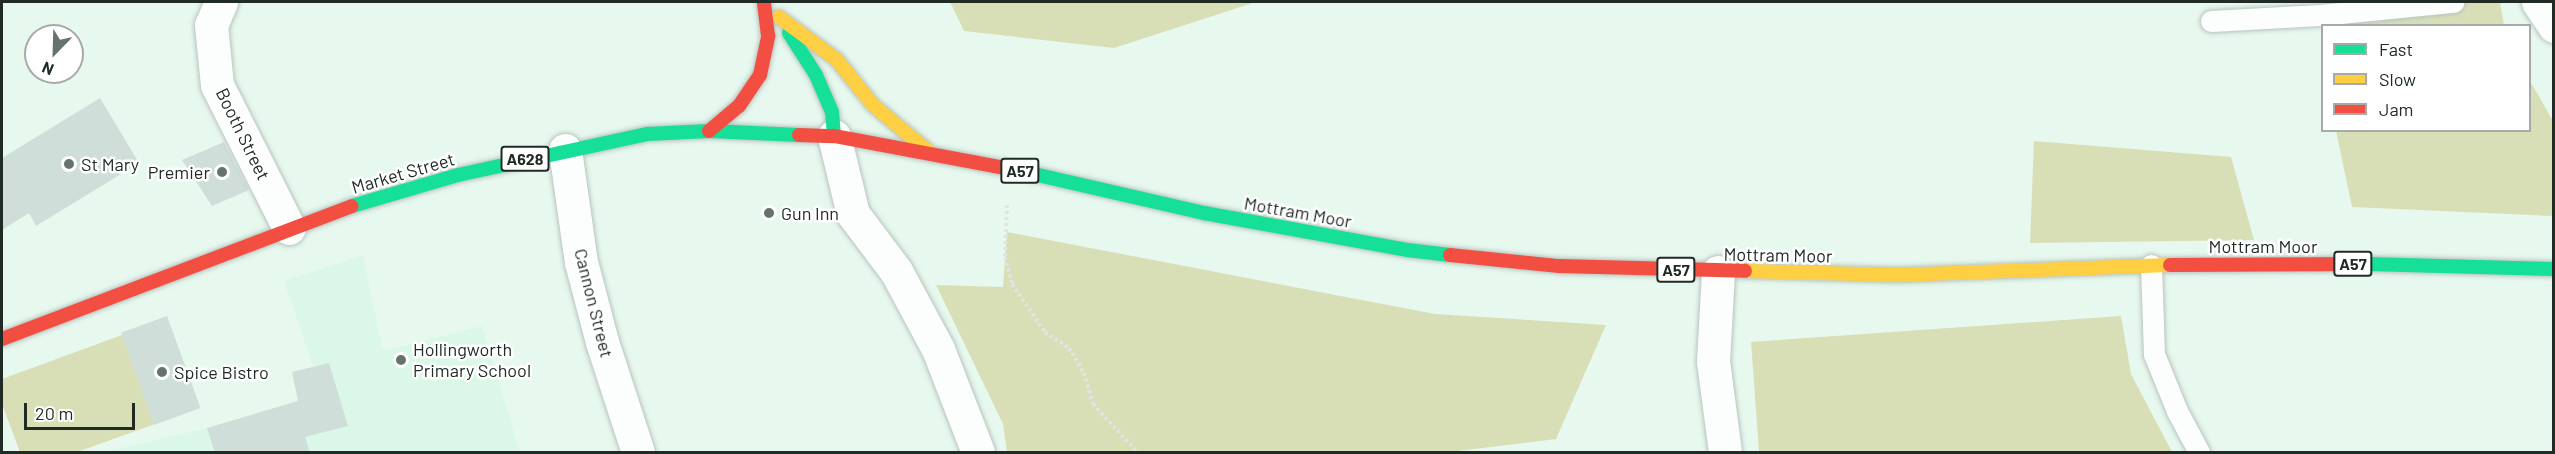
<!DOCTYPE html>
<style>
body{margin:0}
#map{position:relative;width:2555px;height:454px;overflow:hidden;background:#e7f8ef;font-family:Barlow,sans-serif}
div>[style]{position:absolute}
.built>*{inset:0;background:#dbf7e8}
.green>*{inset:0;background:#d8dfb7}
.building>*{inset:0;background:#d0deda;transform-origin:0 0}
.path>*{height:4px;margin-top:-2px;transform-origin:0;background:repeating-linear-gradient(90deg,#e0e5e3 0 3px,transparent 0 6px)}
.roads{filter:drop-shadow(0 0 2px #b8c4be) drop-shadow(0 0 2px #b8c4be)}
.lane>*{height:21px;margin:-10.5px;padding:0 10.5px;transform-origin:10.5px;border-radius:10.5px;background:#fbfefd}
.street>*{height:33px;margin:-16.5px;padding:0 16.5px;transform-origin:16.5px;border-radius:16.5px;background:#fbfefd}
.fast>*{height:14px;margin:-7px;padding:0 7px;transform-origin:7px;border-radius:7px;background:#16e098}
.slow>*{height:14px;margin:-7px;padding:0 7px;transform-origin:7px;border-radius:7px;background:#ffcf43}
.jam>*{height:14px;margin:-7px;padding:0 7px;transform-origin:7px;border-radius:7px;background:#f24e42}
.dots>*{width:16px;height:16px;translate:-50% -50%;box-sizing:border-box;border:3px solid #fff;border-radius:50%}
span{translate:-50% -50%;white-space:nowrap;text-align:center;line-height:1.15;-webkit-text-stroke:5px #fff;paint-order:stroke}
.shield-label span{padding:2px 4px;background:#fff;border:2px solid;border-radius:4px;-webkit-text-stroke-width:0}
.shield-label{font-size:16px;color:#202b26;font-weight:700}
.street-label{font-size:18px;color:#202b26}
.poi-label{font-size:18px;color:#202b26}
.left{translate:0 -50%;text-align:left}
.right{translate:-100% -50%;text-align:right}
.frame{position:absolute;inset:0;border:3px solid #202b26;pointer-events:none}
.legend{position:absolute;left:2321px;top:24px;width:210px;height:108px;box-sizing:border-box;background:#fff;border:2px solid #a6aaa8;margin:0;padding:8px 10px;list-style:none;font-size:18px;color:#202b26}
.legend li{display:flex;align-items:center;gap:12px;height:30px}
.legend b{width:30px;border:2px solid #a6aaa8}
.north{position:absolute;left:24px;top:24px;width:60px;height:60px;box-sizing:border-box;background:#fff;border:2px solid #a6aaa8;border-radius:50%;rotate:203deg;font-size:16px;font-weight:700;line-height:24px;text-align:center;color:#202b26}
.north::after{content:'';display:block;margin:auto;width:21px;height:27px;background:#66736c;clip-path:polygon(50% 0,100% 100%,50% 72%,0 100%)}
.scale{position:absolute;left:24px;top:403px;width:111px;height:27px;box-sizing:border-box;border:3px solid #202b26;border-top:0;padding-left:8px;font-size:18px;line-height:21px;white-space:nowrap;color:#202b26;-webkit-text-stroke:4px #fff;paint-order:stroke}
</style>
<div id="map">
<div class="built">
<div style="clip-path:polygon(363px 255px,383px 351px,482px 326px,520px 452px,105px 452px,207px 428px,298px 401px,292px 372px,313px 367px,284px 281px)"></div>
</div>
<div class="green">
<div style="clip-path:polygon(950px 2px,1256px 2px,1114px 48px,964px 31px)"></div>
<div style="clip-path:polygon(2405px 2px,2500px 2px,2504px 25px,2345px 26px,2357px 13px)"></div>
<div style="clip-path:polygon(2530px 81px,2553px 121px,2553px 216px,2352px 207px,2336px 131px,2530px 130px)"></div>
<div style="clip-path:polygon(2034px 141px,2231px 157px,2254px 240px,2030px 243px)"></div>
<div style="clip-path:polygon(1007px 232px,1435px 314px,1606px 325px,1556px 439px,1449px 452px,1007px 452px,1003px 424px,936px 285px,1003px 287px)"></div>
<div style="clip-path:polygon(2121px 316px,2131px 374px,2172px 452px,1759px 452px,1751px 342px)"></div>
<div style="clip-path:polygon(122px 335px,158px 423px,77px 452px,20px 452px,2px 404px,2px 379px)"></div>
</div>
<div class="building">
<div style="clip-path:polygon(100px 98px,139px 163px,36px 226px,29px 213px,2px 230px,2px 158px)"></div>
<div style="clip-path:polygon(224px 142px,249px 190px,212px 206px,182px 160px)"></div>
<div style="left:167px;top:316px;width:98px;height:49px;rotate:70deg"></div>
<div style="clip-path:polygon(329px 363px,348px 426px,305px 437px,310px 453px,215px 453px,207px 428px,298px 401px,292px 372px)"></div>
</div>
<div class="path">
<div style="left:1007px;top:205px;width:52px;rotate:92.2deg"></div>
<div style="left:1005px;top:257px;width:28px;rotate:75deg"></div>
<div style="left:1012px;top:284px;width:58px;rotate:55.5deg"></div>
<div style="left:1045px;top:332px;width:29px;rotate:34deg"></div>
<div style="left:1069px;top:348px;width:29px;rotate:59deg"></div>
<div style="left:1084px;top:373px;width:32px;rotate:74deg"></div>
<div style="left:1093px;top:404px;width:65px;rotate:47.5deg"></div>
</div>
<div class="roads">
<div class="lane">
<div style="left:2211px;top:21px;width:109px;rotate:-3.2deg"></div>
<div style="left:2320px;top:15px;width:134px;rotate:-5.6deg"></div>
<div style="left:2151px;top:265px;width:89px;rotate:88.1deg"></div>
<div style="left:2154px;top:354px;width:61px;rotate:68deg"></div>
<div style="left:2177px;top:411px;width:47px;rotate:61.8deg"></div>
</div>
<div class="street">
<div style="left:221px;top:2px;width:25px;rotate:113deg"></div>
<div style="left:211px;top:25px;width:60px;rotate:84.3deg"></div>
<div style="left:217px;top:85px;width:160px;rotate:63.3deg"></div>
<div style="left:2538px;top:2px;width:29px;rotate:56deg"></div>
<div style="left:834px;top:136px;width:80px;rotate:76.3deg"></div>
<div style="left:853px;top:214px;width:71px;rotate:53deg"></div>
<div style="left:896px;top:271px;width:89px;rotate:61.7deg"></div>
<div style="left:938px;top:349px;width:110px;rotate:68.8deg"></div>
<div style="left:565px;top:150px;width:113px;rotate:81.9deg"></div>
<div style="left:581px;top:262px;width:83px;rotate:75.3deg"></div>
<div style="left:602px;top:342px;width:116px;rotate:71.9deg"></div>
<div style="left:1718px;top:272px;width:89px;rotate:93.2deg"></div>
<div style="left:1713px;top:361px;width:92px;rotate:82.5deg"></div>
</div>
<div class="fast">
<div style="left:789px;top:33px;width:50px;rotate:57.3deg"></div>
<div style="left:816px;top:75px;width:40px;rotate:66.6deg"></div>
<div style="left:832px;top:112px;width:24px;rotate:85deg"></div>
<div style="left:1016px;top:170px;width:193px;rotate:12.9deg"></div>
<div style="left:1204px;top:213px;width:206px;rotate:10.3deg"></div>
<div style="left:1407px;top:250px;width:43px;rotate:6.6deg"></div>
<div style="left:352px;top:206px;width:110px;rotate:-16.3deg"></div>
<div style="left:458px;top:175px;width:193px;rotate:-12.2deg"></div>
<div style="left:647px;top:134px;width:62px;rotate:-2.8deg"></div>
<div style="left:709px;top:131px;width:90px;rotate:2.5deg"></div>
<div style="left:2365px;top:264px;width:189px;rotate:1.5deg"></div>
</div>
<div class="slow">
<div style="left:779px;top:17px;width:72px;rotate:36.6deg"></div>
<div style="left:837px;top:60px;width:58px;rotate:51.3deg"></div>
<div style="left:873px;top:105px;width:73px;rotate:40deg"></div>
<div style="left:1745px;top:271px;width:152px;rotate:1.5deg"></div>
<div style="left:1897px;top:275px;width:273px;rotate:-2.1deg"></div>
</div>
<div class="jam">
<div style="left:709px;top:131px;width:39px;rotate:-40deg"></div>
<div style="left:739px;top:106px;width:37px;rotate:-56deg"></div>
<div style="left:760px;top:75px;width:40px;rotate:-78deg"></div>
<div style="left:768px;top:36px;width:34px;rotate:-97deg"></div>
<div style="left:799px;top:135px;width:35px;rotate:2deg"></div>
<div style="left:834px;top:136px;width:185px;rotate:10.6deg"></div>
<div style="left:1450px;top:255px;width:110px;rotate:5.8deg"></div>
<div style="left:1559px;top:266px;width:186px;rotate:1.5deg"></div>
<div style="left:2170px;top:265px;width:195px;rotate:-0.3deg"></div>
<div style="left:2px;top:339px;width:374px;rotate:-20.8deg"></div>
</div>
</div>
<div class="dots">
<div style="left:69px;top:164px;background:#66736c"></div>
<div style="left:222px;top:172px;background:#66736c"></div>
<div style="left:769px;top:213px;background:#66736c"></div>
<div style="left:401px;top:360px;background:#66736c"></div>
<div style="left:162px;top:372px;background:#66736c"></div>
</div>
<div class="shield-label">
<span style="left:525px;top:159px">A628</span>
<span style="left:1020px;top:171px">A57</span>
<span style="left:2353px;top:264px">A57</span>
<span style="left:1676px;top:270px">A57</span>
</div>
<div class="street-label">
<span style="left:243px;top:134px;rotate:64deg">Booth Street</span>
<span style="left:403px;top:173px;rotate:-16deg">Market Street</span>
<span style="left:1298px;top:212px;rotate:10deg">Mottram Moor</span>
<span style="left:2263px;top:246px">Mottram Moor</span>
<span style="left:1778px;top:255px;rotate:1deg">Mottram Moor</span>
<span style="left:594px;top:303px;rotate:76deg">Cannon Street</span>
</div>
<div class="poi-label">
<span class="left" style="left:81px;top:164px">St Mary</span>
<span class="right" style="left:210px;top:172px">Premier</span>
<span class="left" style="left:781px;top:213px">Gun Inn</span>
<span class="left" style="left:413px;top:360px">Hollingworth<br>Primary School</span>
<span class="left" style="left:174px;top:372px">Spice Bistro</span>
</div>
<div class="frame"></div>
<ul class="legend">
<li><b style="height:8px;background:#16e098"></b>Fast</li>
<li><b style="height:8px;background:#ffcf43"></b>Slow</li>
<li><b style="height:8px;background:#f24e42"></b>Jam</li>
</ul>
<div class="north">N</div>
<div class="scale">20 m</div>
</div>
